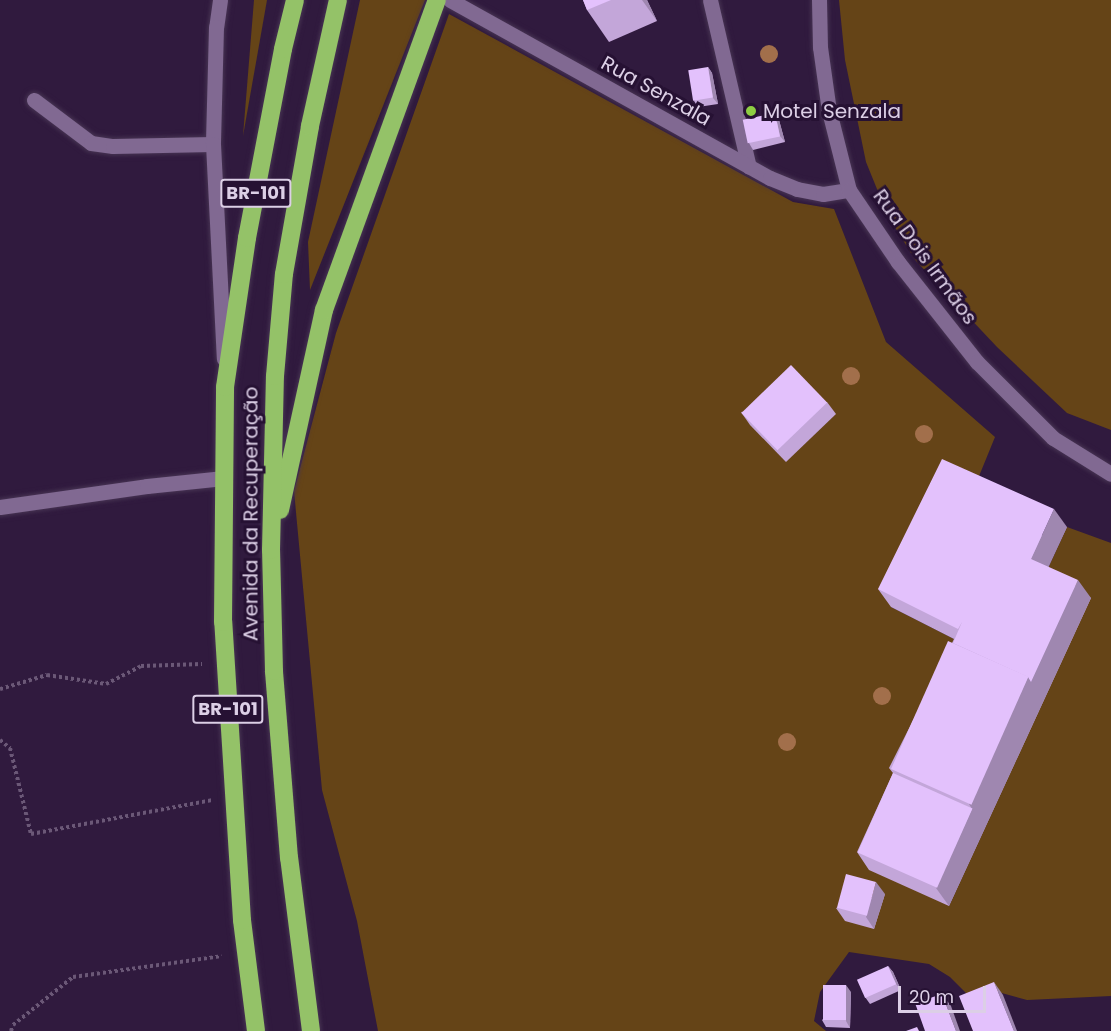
<!DOCTYPE html>
<meta charset="utf-8">
<style>
body{margin:0}
#map{position:relative;width:1111px;height:1031px;overflow:hidden;background:#301a3e;font-family:Poppins,sans-serif}
div>[style]{position:absolute}
.green>*{inset:0;background:#654417}
.path>*{height:4px;margin-top:-2px;transform-origin:0;background:repeating-linear-gradient(90deg,#6b5877 0 3px,transparent 0 6px)}
.roads{filter:drop-shadow(0 0 2px #473453) drop-shadow(0 0 2px #473453)}
.lane>*{height:15px;margin:-7.5px;padding:0 7.5px;transform-origin:7.5px;border-radius:7.5px;background:#816992}
.secondary>*{height:15px;margin:-7.5px;padding:0 7.5px;transform-origin:7.5px;border-radius:7.5px;background:#816992}
.highway>*{height:18px;margin:-9px;padding:0 9px;transform-origin:9px;border-radius:9px;background:#94c268}
.trees>*{width:18px;height:18px;margin:-9px;border-radius:50%;background:#a26f4b}
.wall>*{inset:0;background:#c3a6d9}
.shaded-wall>*{inset:0;background:#9f87b0}
.building>*{inset:0;background:#e3c1fc;transform-origin:0 0}
.dots>*{width:16px;height:16px;translate:-50% -50%;box-sizing:border-box;border:3px solid #261133;border-radius:50%}
span{translate:-50% -50%;white-space:nowrap;text-align:center;line-height:1.15;-webkit-text-stroke:6px #261133;paint-order:stroke}
.shield-label span{padding:2px 4px;background:#261133;border:2px solid;border-radius:4px;-webkit-text-stroke-width:0}
.shield-label{font-size:18px;color:#dccfe6;font-weight:700}
.street-label{font-size:20px;color:#dccfe6}
.poi-label{font-size:20px;color:#dccfe6}
.left{translate:0 -50%;text-align:left}
.scale{position:absolute;left:898px;top:986px;width:88px;height:27px;box-sizing:border-box;border:3px solid #dccfe6;border-top:0;padding-left:8px;font-size:18px;line-height:21px;white-space:nowrap;color:#dccfe6;-webkit-text-stroke:4px #261133;paint-order:stroke}
</style>
<div id="map">
<div class="green">
<div style="clip-path:polygon(254px 0,267px 0,243px 136px)"></div>
<div style="clip-path:polygon(360px 0,425px 0,310px 290px,308px 242px)"></div>
<div style="clip-path:polygon(839px 0,1111px 0,1111px 430px,1067px 413px,997px 347px,916px 261px,888px 216px,866px 162px,845px 60px)"></div>
<div style="clip-path:polygon(449px 14px,793px 202px,834px 209px,886px 342px,995px 437px,975px 486px,891px 607px,970px 647px,949px 906px,1090px 599px,1044px 577px,1067px 527px,1111px 543px,1111px 996px,1027px 1000px,998px 992px,971px 998px,950px 977px,929px 964px,849px 952px,820px 992px,814px 1021px,826px 1031px,378px 1031px,357px 921px,322px 790px,294px 491px,336px 333px)"></div>
</div>
<div class="path">
<div style="left:0;top:689px;width:49px;rotate:-16.6deg"></div>
<div style="left:47px;top:675px;width:60px;rotate:8.7deg"></div>
<div style="left:106px;top:684px;width:39px;rotate:-27deg"></div>
<div style="left:141px;top:666px;width:61px;rotate:-1.9deg"></div>
<div style="left:0;top:740px;width:13px;rotate:39deg"></div>
<div style="left:10px;top:748px;width:89px;rotate:76.3deg"></div>
<div style="left:31px;top:834px;width:184px;rotate:-10.6deg"></div>
<div style="left:11px;top:1031px;width:6px;rotate:-72deg"></div>
<div style="left:13px;top:1025px;width:77px;rotate:-38.7deg"></div>
<div style="left:73px;top:977px;width:150px;rotate:-8deg"></div>
</div>
<div class="roads">
<div class="lane">
<div style="left:710px;top:0;width:171px;rotate:76.9deg"></div>
<div style="left:34px;top:100px;width:71px;rotate:37deg"></div>
<div style="left:91px;top:143px;width:22px;rotate:8deg"></div>
<div style="left:113px;top:146px;width:100px;rotate:-1.1deg"></div>
<div style="left:0;top:507px;width:148px;rotate:-8.1deg"></div>
<div style="left:147px;top:486px;width:77px;rotate:-5.9deg"></div>
</div>
<div class="secondary">
<div style="left:220px;top:0;width:27px;rotate:98deg"></div>
<div style="left:216px;top:27px;width:117px;rotate:91.5deg"></div>
<div style="left:213px;top:144px;width:215px;rotate:87.1deg"></div>
<div style="left:450px;top:0;width:366px;rotate:29.1deg"></div>
<div style="left:770px;top:178px;width:29px;rotate:22deg"></div>
<div style="left:797px;top:189px;width:26px;rotate:11deg"></div>
<div style="left:823px;top:194px;width:26px;rotate:-9deg"></div>
<div style="left:819px;top:0;width:47px;rotate:88.8deg"></div>
<div style="left:820px;top:47px;width:65px;rotate:82deg"></div>
<div style="left:829px;top:111px;width:81px;rotate:75.8deg"></div>
<div style="left:849px;top:190px;width:87px;rotate:55.8deg"></div>
<div style="left:898px;top:262px;width:127px;rotate:51.7deg"></div>
<div style="left:977px;top:362px;width:107px;rotate:45deg"></div>
<div style="left:1053px;top:438px;width:68px;rotate:31.8deg"></div>
</div>
<div class="highway">
<div style="left:280px;top:510px;width:205px;rotate:-77.6deg"></div>
<div style="left:324px;top:310px;width:330px;rotate:-70deg"></div>
<div style="left:256px;top:1031px;width:112px;rotate:-97.2deg"></div>
<div style="left:242px;top:920px;width:299px;rotate:-93.6deg"></div>
<div style="left:223px;top:622px;width:235px;rotate:-89.5deg"></div>
<div style="left:225px;top:387px;width:151px;rotate:-81.6deg"></div>
<div style="left:247px;top:238px;width:192px;rotate:-79.2deg"></div>
<div style="left:283px;top:49px;width:50px;rotate:-76.2deg"></div>
<div style="left:311px;top:1031px;width:174px;rotate:-97.2deg"></div>
<div style="left:289px;top:858px;width:188px;rotate:-94.6deg"></div>
<div style="left:274px;top:671px;width:121px;rotate:-91.4deg"></div>
<div style="left:271px;top:550px;width:174px;rotate:-88.7deg"></div>
<div style="left:275px;top:376px;width:102px;rotate:-85deg"></div>
<div style="left:284px;top:274px;width:150px;rotate:-80deg"></div>
<div style="left:310px;top:126px;width:129px;rotate:-77.5deg"></div>
</div>
</div>
<div class="trees">
<div style="left:769px;top:54px"></div>
<div style="left:851px;top:376px"></div>
<div style="left:924px;top:434px"></div>
<div style="left:882px;top:696px"></div>
<div style="left:787px;top:742px"></div>
</div>
<div class="wall">
<div style="clip-path:polygon(583px 0,647px 0,657px 21px,609px 42px,587px 10px)"></div>
<div style="clip-path:polygon(708px 67px,712px 73px,718px 104px,698px 107px,694px 101px)"></div>
<div style="clip-path:polygon(779px 120px,785px 142px,753px 150px,749px 143px)"></div>
<div style="clip-path:polygon(827px 402px,836px 414px,786px 462px,750px 425px,741px 412px)"></div>
<div style="clip-path:polygon(1067px 527px,1048px 567px,1091px 598px,949px 906px,869px 870px,857px 852px,893px 773px,889px 768px,954px 639px,891px 607px,878px 589px)"></div>
<div style="clip-path:polygon(885px 894px,874px 929px,845px 921px,836px 908px)"></div>
<div style="clip-path:polygon(888px 966px,893px 972px,901px 990px,870px 1004px,865px 997px)"></div>
<div style="clip-path:polygon(851px 992px,850px 1028px,826px 1027px,822px 1020px)"></div>
</div>
<div class="shaded-wall">
<div style="clip-path:polygon(642px 0,647px 0,657px 21px)"></div>
<div style="clip-path:polygon(708px 67px,712px 73px,718px 104px,713px 98px)"></div>
<div style="clip-path:polygon(775px 113px,779px 120px,785px 142px,780px 136px)"></div>
<div style="clip-path:polygon(1054px 509px,1067px 527px,1044px 577px,1031px 559px)"></div>
<div style="clip-path:polygon(1078px 580px,1091px 598px,949px 906px,936px 888px,972px 809px,969px 804px,1028px 677px)"></div>
<div style="clip-path:polygon(876px 882px,885px 894px,874px 929px,866px 917px)"></div>
<div style="clip-path:polygon(888px 966px,893px 972px,901px 990px,896px 984px)"></div>
<div style="clip-path:polygon(994px 982px,1003px 995px,1017px 1031px,1014px 1031px)"></div>
<div style="clip-path:polygon(846px 985px,851px 992px,850px 1028px,846px 1021px)"></div>
<div style="clip-path:polygon(942px 994px,951px 1006px,960px 1031px,956px 1031px)"></div>
</div>
<div class="building">
<div style="clip-path:polygon(583px 0,611px 0,587px 10px)"></div>
<div style="left:708px;top:67px;width:31px;height:20px;rotate:81deg"></div>
<div style="left:775px;top:113px;width:24px;height:33px;rotate:78deg"></div>
<div style="left:791px;top:365px;width:52px;height:69px;rotate:46deg"></div>
<div style="clip-path:polygon(942px 459px,1054px 509px,1031px 559px,1078px 580px,1031px 682px,1028px 677px,953px 643px,962px 622px,958px 629px,878px 589px)"></div>
<div style="left:948px;top:641px;width:88px;height:140px;rotate:24deg"></div>
<div style="left:893px;top:773px;width:87px;height:87px;rotate:24deg"></div>
<div style="left:846px;top:874px;width:31px;height:35px;rotate:15deg"></div>
<div style="left:888px;top:966px;width:20px;height:34px;rotate:66deg"></div>
<div style="clip-path:polygon(994px 982px,1014px 1031px,973px 1031px,959px 996px)"></div>
<div style="left:823px;top:985px;width:23px;height:35px"></div>
<div style="clip-path:polygon(942px 994px,956px 1031px,925px 1031px,915px 1003px)"></div>
<div style="clip-path:polygon(917px 1027px,919px 1031px,906px 1031px)"></div>
</div>
<div class="dots">
<div style="left:751px;top:111px;background:#8ece43"></div>
</div>
<div class="shield-label">
<span style="left:256px;top:193px">BR-101</span>
<span style="left:228px;top:709px">BR-101</span>
</div>
<div class="street-label">
<span style="left:656px;top:91px;rotate:29deg">Rua Senzala</span>
<span style="left:925px;top:257px;rotate:54deg">Rua Dois Irmãos</span>
<span style="left:251px;top:514px;rotate:-90deg">Avenida da Recuperação</span>
</div>
<div class="poi-label">
<span class="left" style="left:763px;top:111px">Motel Senzala</span>
</div>
<div class="scale">20 m</div>
</div>
